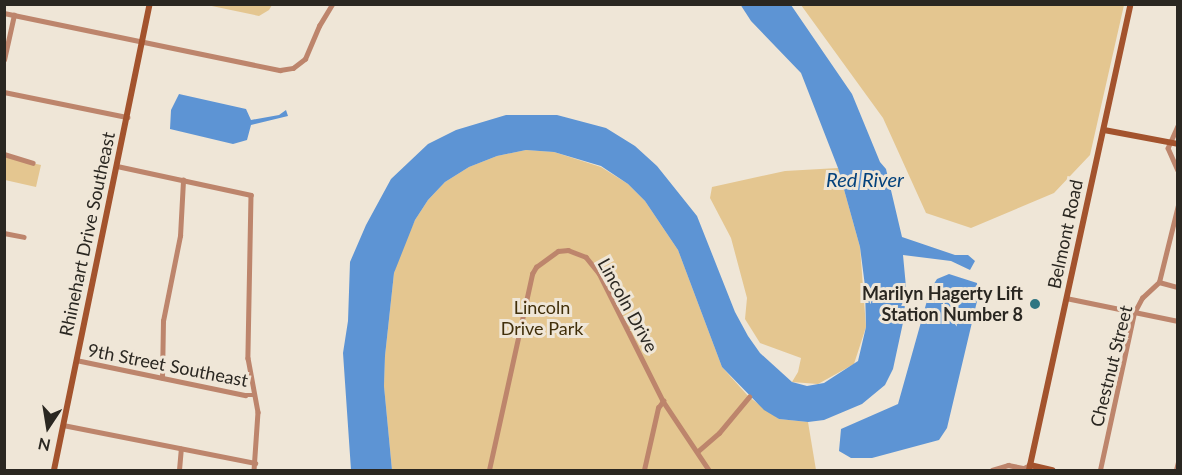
<!DOCTYPE html>
<style>
body{margin:0}
#map{position:relative;width:1182px;height:475px;overflow:hidden;background:#efe6d7;font-family:Lato,sans-serif}
div>[style]{position:absolute}
.green>*{inset:0;background:#e4c690}
.water>*{inset:0;background:#5d94d4}
.street>*{height:4.5px;margin:-2.25px;padding:0 2.25px;transform-origin:2.25px;border-radius:2.25px;background:#bd856c}
.secondary>*{height:6px;margin:-3px;padding:0 3px;transform-origin:3px;border-radius:3px;background:#a3532d}
.dots>*{width:16px;height:16px;translate:-50% -50%;box-sizing:border-box;border:3px solid #efe6d7;border-radius:50%}
span{translate:-50% -50%;white-space:nowrap;text-align:center;line-height:1.15;-webkit-text-stroke:6px #efe6d7;paint-order:stroke}
.street-label{font-size:18px;color:#2a2721}
.poi-label{font-size:18px;color:#2a2721;font-weight:700}
.right{translate:-100% -50%;text-align:right}
.park-label{font-size:18px;color:#412f0a}
.water-label{font-size:20px;color:#03417b;font-style:italic}
.frame{position:absolute;inset:0;border:6px solid #2a2721;pointer-events:none}
.north{position:absolute;left:18px;top:397px;width:60px;height:60px;-webkit-text-stroke:4px #efe6d7;paint-order:stroke;rotate:192deg;font-size:16px;font-weight:700;line-height:24px;text-align:center;color:#2a2721}
.north::after{content:'';display:block;margin:auto;width:21px;height:27px;background:#2a2721;clip-path:polygon(50% 0,100% 100%,50% 72%,0 100%)}
</style>
<div id="map">
<div class="green">
<div style="clip-path:polygon(207px 5px,272px 4px,272px 5px,269px 10px,259px 16px)"></div>
<div style="clip-path:polygon(801px 5px,1124px 5px,1090px 155px,1054px 193px,971px 228px,926px 213px,883px 118px)"></div>
<div style="clip-path:polygon(526px 150px,554px 152px,601px 167px,628px 184px,645px 201px,678px 250px,722px 367px,749px 397px,779px 419px,808px 422px,816px 470px,392px 470px,384px 386px,385px 356px,394px 273px,400px 252px,415px 220px,428px 200px,445px 182px,469px 167px,497px 156px)"></div>
<div style="clip-path:polygon(5px 157px,41px 165px,36px 187px,5px 180px)"></div>
<div style="clip-path:polygon(838px 168px,860px 247px,866px 327px,854px 364px,818px 384px,792px 382px,798px 372px,801px 358px,760px 343px,745px 319px,747px 298px,731px 238px,710px 198px,712px 187px,785px 171px)"></div>
</div>
<div class="water">
<div style="clip-path:polygon(740px 4px,791px 5px,852px 94px,880px 162px,886px 169px,902px 237px,955px 255px,968px 255px,975px 261px,970px 270px,951px 261px,903px 255px,906px 287px,904px 318px,893px 369px,885px 385px,862px 404px,824px 420px,808px 422px,779px 419px,764px 410px,722px 367px,678px 250px,645px 201px,628px 184px,601px 166px,554px 152px,526px 150px,497px 156px,469px 167px,445px 182px,428px 200px,415px 220px,394px 273px,385px 356px,384px 386px,392px 470px,351px 470px,343px 353px,348px 321px,350px 262px,366px 225px,391px 179px,428px 144px,456px 130px,506px 115px,557px 115px,606px 128px,635px 146px,657px 166px,697px 216px,735px 312px,748px 336px,760px 353px,792px 382px,807px 386px,824px 383px,858px 361px,866px 327px,865px 286px,860px 247px,838px 168px,801px 73px,751px 21px)"></div>
<div style="clip-path:polygon(179px 94px,246px 109px,251px 120px,279px 115px,286px 110px,288px 116px,251px 125px,247px 140px,233px 144px,170px 129px,171px 110px)"></div>
<div style="clip-path:polygon(949px 274px,977px 283px,978px 297px,947px 428px,939px 440px,872px 458px,851px 458px,839px 451px,841px 429px,898px 404px,930px 290px,937px 279px)"></div>
</div>
<div class="street">
<div style="left:4px;top:13px;width:282px;rotate:11.7deg"></div>
<div style="left:280px;top:70px;width:13px;rotate:-9deg"></div>
<div style="left:293px;top:68px;width:15px;rotate:-37deg"></div>
<div style="left:305px;top:59px;width:36px;rotate:-67deg"></div>
<div style="left:319px;top:26px;width:26px;rotate:-59deg"></div>
<div style="left:4px;top:60px;width:46px;rotate:-77.5deg"></div>
<div style="left:4px;top:92px;width:126px;rotate:11.5deg"></div>
<div style="left:1178px;top:126px;width:24px;rotate:114deg"></div>
<div style="left:1168px;top:148px;width:24px;rotate:66deg"></div>
<div style="left:4px;top:154px;width:30px;rotate:17deg"></div>
<div style="left:117px;top:166px;width:137px;rotate:12.2deg"></div>
<div style="left:251px;top:195px;width:163px;rotate:91.1deg"></div>
<div style="left:248px;top:358px;width:55px;rotate:79.5deg"></div>
<div style="left:258px;top:412px;width:58px;rotate:93.9deg"></div>
<div style="left:4px;top:233px;width:20px;rotate:11deg"></div>
<div style="left:1159px;top:282px;width:20px;rotate:15deg"></div>
<div style="left:1066px;top:298px;width:114px;rotate:11.6deg"></div>
<div style="left:76px;top:360px;width:173px;rotate:11.7deg"></div>
<div style="left:245px;top:395px;width:10px"></div>
<div style="left:162px;top:378px;width:57px;rotate:-89deg"></div>
<div style="left:163px;top:321px;width:87px;rotate:-78.7deg"></div>
<div style="left:180px;top:236px;width:56px;rotate:-86.9deg"></div>
<div style="left:63px;top:425px;width:196px;rotate:11.2deg"></div>
<div style="left:697px;top:452px;width:29px;rotate:-41deg"></div>
<div style="left:719px;top:433px;width:47px;rotate:-50.2deg"></div>
<div style="left:179px;top:470px;width:21px;rotate:-85deg"></div>
<div style="left:489px;top:470px;width:201px;rotate:-77.6deg"></div>
<div style="left:532px;top:274px;width:8px;rotate:-60deg"></div>
<div style="left:536px;top:267px;width:27px;rotate:-36deg"></div>
<div style="left:558px;top:251px;width:10px;rotate:-6deg"></div>
<div style="left:568px;top:250px;width:19px;rotate:21deg"></div>
<div style="left:586px;top:257px;width:21px;rotate:51deg"></div>
<div style="left:599px;top:273px;width:143px;rotate:63.4deg"></div>
<div style="left:663px;top:401px;width:83px;rotate:56.3deg"></div>
<div style="left:644px;top:470px;width:64px;rotate:-77.3deg"></div>
<div style="left:658px;top:408px;width:9px;rotate:-54deg"></div>
<div style="left:992px;top:470px;width:17px;rotate:-17deg"></div>
<div style="left:1008px;top:465px;width:16px;rotate:11deg"></div>
<div style="left:1024px;top:468px;width:7px;rotate:-27deg"></div>
<div style="left:1100px;top:470px;width:161px;rotate:-77.8deg"></div>
<div style="left:1134px;top:313px;width:17px;rotate:-62deg"></div>
<div style="left:1142px;top:298px;width:23px;rotate:-43deg"></div>
<div style="left:1159px;top:282px;width:79px;rotate:-76.1deg"></div>
<div style="left:1176px;top:470px;width:8px;rotate:-76deg"></div>
</div>
<div class="secondary">
<div style="left:1104px;top:130px;width:75px;rotate:10.7deg"></div>
<div style="left:1030px;top:465px;width:23px;rotate:13deg"></div>
<div style="left:54px;top:470px;width:476px;rotate:-78.4deg"></div>
<div style="left:1029px;top:470px;width:477px;rotate:-77.7deg"></div>
</div>
<div class="dots">
<div style="left:1035px;top:304px;background:#307682"></div>
</div>
<div class="street-label">
<span style="left:87px;top:234px;rotate:-78deg">Rhinehart Drive Southeast</span>
<span style="left:1065px;top:234px;rotate:-78deg">Belmont Road</span>
<span style="left:628px;top:305px;rotate:61deg">Lincoln Drive</span>
<span style="left:168px;top:365px;rotate:11deg">9th Street Southeast</span>
<span style="left:1111px;top:366px;rotate:-76deg">Chestnut Street</span>
</div>
<div class="poi-label">
<span class="right" style="left:1023px;top:304px">Marilyn Hagerty Lift<br>Station Number 8</span>
</div>
<div class="park-label">
<span style="left:542px;top:318px">Lincoln<br>Drive Park</span>
</div>
<div class="water-label">
<span style="left:865px;top:179px">Red River</span>
</div>
<div class="frame"></div>
<div class="north">N</div>
</div>
